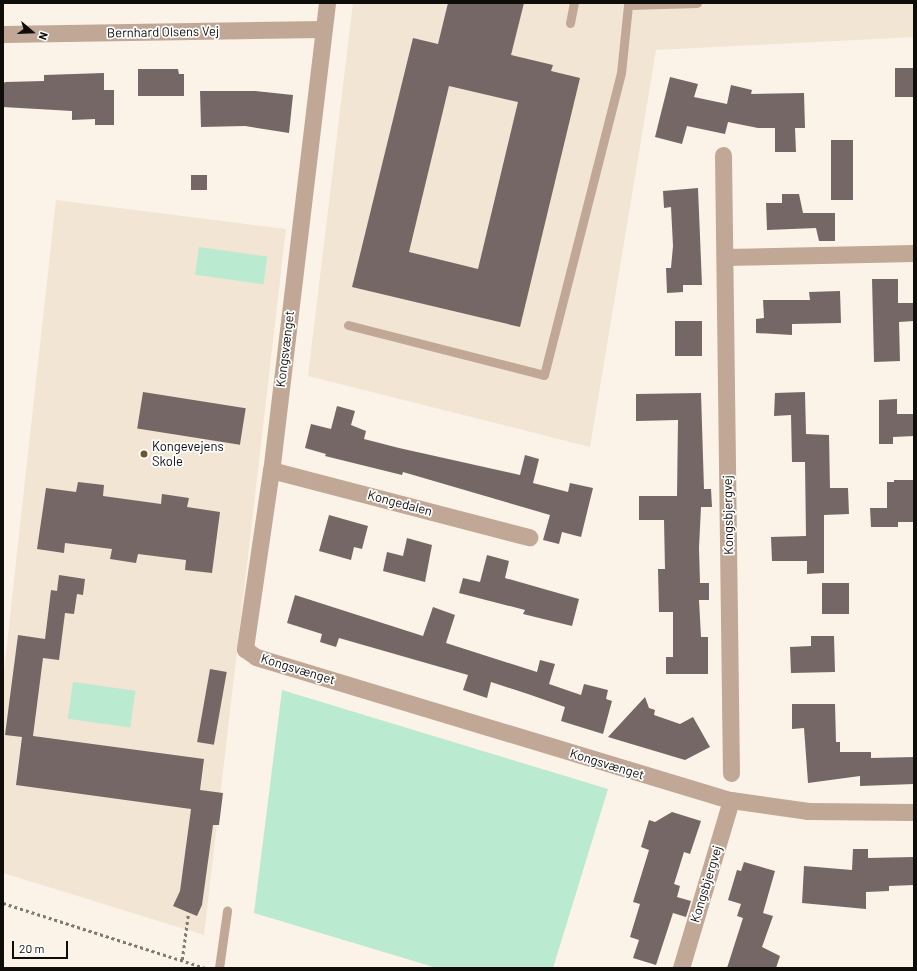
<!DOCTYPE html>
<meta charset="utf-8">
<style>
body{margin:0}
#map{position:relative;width:917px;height:971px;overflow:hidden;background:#fbf3e7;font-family:Barlow,sans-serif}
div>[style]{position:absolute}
.built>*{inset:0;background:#f2e5d3}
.green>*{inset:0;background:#baeacf;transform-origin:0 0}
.building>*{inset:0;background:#756765;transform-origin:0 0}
.path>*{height:2.5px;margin-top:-1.25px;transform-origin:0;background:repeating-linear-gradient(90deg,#7e7971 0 3px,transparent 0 6px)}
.lane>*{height:9px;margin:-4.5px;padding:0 4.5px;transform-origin:4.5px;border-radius:4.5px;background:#c0a796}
.street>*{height:17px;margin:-8.5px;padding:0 8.5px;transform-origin:8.5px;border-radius:8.5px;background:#c0a796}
.dots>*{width:11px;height:11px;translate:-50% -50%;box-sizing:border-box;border:2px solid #fff;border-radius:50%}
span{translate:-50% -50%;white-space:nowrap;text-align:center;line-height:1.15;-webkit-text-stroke:3.5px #fff;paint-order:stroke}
.street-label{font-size:13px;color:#0f0d09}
.poi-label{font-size:13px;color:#0f0d09}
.left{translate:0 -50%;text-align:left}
.frame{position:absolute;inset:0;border:4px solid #0f0d09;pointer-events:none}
.north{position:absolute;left:12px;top:12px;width:40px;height:40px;-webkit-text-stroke:3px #fff;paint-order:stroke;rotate:109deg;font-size:11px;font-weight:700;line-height:16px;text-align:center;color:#0f0d09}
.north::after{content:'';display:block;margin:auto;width:14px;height:18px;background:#0f0d09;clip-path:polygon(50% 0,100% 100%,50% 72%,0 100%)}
.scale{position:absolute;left:12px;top:941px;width:56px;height:18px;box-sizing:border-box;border:2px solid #0f0d09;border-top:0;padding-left:5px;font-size:12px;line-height:14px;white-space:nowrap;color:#0f0d09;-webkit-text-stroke:3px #fff;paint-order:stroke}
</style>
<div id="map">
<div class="built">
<div style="clip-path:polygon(353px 3px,914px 3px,914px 37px,656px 50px,590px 447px,308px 376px)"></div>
<div style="clip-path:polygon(56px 200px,286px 229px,204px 935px,3px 873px,3px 680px)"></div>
</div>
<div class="green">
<div style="left:199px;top:247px;width:69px;height:28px;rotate:8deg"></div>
<div style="left:73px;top:682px;width:63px;height:37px;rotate:8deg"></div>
<div style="clip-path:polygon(282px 690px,608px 789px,553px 968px,437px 968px,254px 913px)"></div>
</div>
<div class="building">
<div style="clip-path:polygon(evenodd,448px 3px,524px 3px,511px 55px,553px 65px,551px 71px,580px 78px,520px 327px,352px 287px,413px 38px,438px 44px,448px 3px,449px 86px,518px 102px,478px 269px,409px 252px,449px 86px)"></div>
<div style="left:914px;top:68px;width:29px;height:19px;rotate:90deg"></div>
<div style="clip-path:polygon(138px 69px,178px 69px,179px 74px,184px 74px,184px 96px,138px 96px)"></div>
<div style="clip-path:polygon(104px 73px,104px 90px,114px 90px,114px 125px,95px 125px,95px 119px,72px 120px,72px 111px,3px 107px,3px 83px,6px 82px,44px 81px,44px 75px)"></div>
<div style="clip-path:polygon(670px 77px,698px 84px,694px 97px,727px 104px,731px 85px,752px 90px,751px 94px,804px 93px,805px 128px,795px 128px,796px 152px,775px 152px,775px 128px,758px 128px,728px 122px,725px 134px,687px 126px,682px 144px,655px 137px)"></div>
<div style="clip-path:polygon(200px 91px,255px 91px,293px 95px,289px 133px,245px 126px,201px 127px)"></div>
<div style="left:831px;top:140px;width:22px;height:60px"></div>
<div style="left:191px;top:175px;width:16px;height:15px"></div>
<div style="clip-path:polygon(698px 188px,702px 285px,683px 285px,683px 292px,667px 293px,666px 268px,671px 268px,673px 246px,671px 207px,664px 208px,663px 191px)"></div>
<div style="clip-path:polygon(782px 194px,799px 194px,803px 213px,835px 213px,835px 241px,819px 241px,816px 228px,767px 230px,766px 203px,782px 203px)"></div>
<div style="clip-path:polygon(872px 279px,898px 279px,898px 303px,914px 303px,914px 321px,899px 322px,900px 361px,874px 362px)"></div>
<div style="clip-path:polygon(840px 291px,841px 323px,792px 324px,792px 335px,756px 333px,756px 319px,764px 318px,763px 300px,810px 300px,809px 292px)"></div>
<div style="left:675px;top:321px;width:27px;height:35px"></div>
<div style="left:143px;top:392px;width:104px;height:37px;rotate:9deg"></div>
<div style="clip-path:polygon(805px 392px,806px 434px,829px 435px,830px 488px,848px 488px,849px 514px,824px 515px,824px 573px,807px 574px,807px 561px,772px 561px,771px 537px,806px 536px,805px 462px,792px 462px,791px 415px,774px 416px,775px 393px)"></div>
<div style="clip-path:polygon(701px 393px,704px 489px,711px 489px,712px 507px,701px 507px,699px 548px,700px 583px,709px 583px,709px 600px,699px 600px,701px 637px,708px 637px,708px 674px,666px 674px,666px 657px,673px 657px,673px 612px,659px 612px,658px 569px,665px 569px,664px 520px,639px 520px,639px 496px,677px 496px,678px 420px,636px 421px,636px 394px)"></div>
<div style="clip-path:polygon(897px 399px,897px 414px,914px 414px,914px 436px,893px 437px,893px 444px,879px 444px,879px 400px)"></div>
<div style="clip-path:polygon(337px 406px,355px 411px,351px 425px,366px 431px,364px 439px,399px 448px,520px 475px,525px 455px,539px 459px,533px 483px,568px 492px,570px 483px,593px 488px,581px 537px,562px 532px,559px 544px,543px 540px,550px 515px,403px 472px,402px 475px,325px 456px,326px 454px,305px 448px,311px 424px,331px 429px)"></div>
<div style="clip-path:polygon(894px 480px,914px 480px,914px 522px,898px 522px,898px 527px,871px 527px,870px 508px,887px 508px,887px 482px,894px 482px)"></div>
<div style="clip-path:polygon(78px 482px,104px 485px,103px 496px,161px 504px,162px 494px,189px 498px,187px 507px,220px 512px,212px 573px,185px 570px,186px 560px,138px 554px,136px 563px,110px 559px,112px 549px,65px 543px,64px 553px,37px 549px,46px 488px,76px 492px)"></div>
<div style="clip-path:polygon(329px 515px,368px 526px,362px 549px,354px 547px,351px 560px,319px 551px)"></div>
<div style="clip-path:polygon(407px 538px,432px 545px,425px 582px,383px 571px,387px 552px,403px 556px)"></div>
<div style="clip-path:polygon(487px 555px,509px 561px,505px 578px,579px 599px,572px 626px,523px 614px,525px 610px,459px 593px,463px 578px,480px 582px)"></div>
<div style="clip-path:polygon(59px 575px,85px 579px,83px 595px,77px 594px,74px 614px,65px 613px,59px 660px,43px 658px,33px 736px,204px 759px,200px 790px,223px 793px,219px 825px,213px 825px,202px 905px,197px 916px,173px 906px,180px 891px,191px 809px,16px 785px,22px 737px,5px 735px,18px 635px,45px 639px,51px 590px,57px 591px)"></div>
<div style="left:822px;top:583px;width:27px;height:31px"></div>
<div style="clip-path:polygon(295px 595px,423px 636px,433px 607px,455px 615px,446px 643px,537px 672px,540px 660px,555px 664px,549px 684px,581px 695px,584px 684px,608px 690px,606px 699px,612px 701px,603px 734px,561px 721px,565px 707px,528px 694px,491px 682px,487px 698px,463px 690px,468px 675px,339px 638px,336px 647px,320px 642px,322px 634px,287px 623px)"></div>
<div style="clip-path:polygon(811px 636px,834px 636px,835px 672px,791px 673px,790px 647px,811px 646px)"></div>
<div style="left:210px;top:669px;width:17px;height:74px;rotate:10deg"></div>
<div style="clip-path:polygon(645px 697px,649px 708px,655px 710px,654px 715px,680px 724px,693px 717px,710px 747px,685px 760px,608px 737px)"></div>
<div style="clip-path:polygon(792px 704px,835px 704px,836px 742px,840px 742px,840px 752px,871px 752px,871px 758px,914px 757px,914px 784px,860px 786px,860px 776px,808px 783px,804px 728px,792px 729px)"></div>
<div style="clip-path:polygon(672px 812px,701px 821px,690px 854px,684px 852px,674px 884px,680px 886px,677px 897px,691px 901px,686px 917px,673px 913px,656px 965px,633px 958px,639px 940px,630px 937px,640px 904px,633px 902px,649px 850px,641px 847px,649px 820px,655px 822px)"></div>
<div style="clip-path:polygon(853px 849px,868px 849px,868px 858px,914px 857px,914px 885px,889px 886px,889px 891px,866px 892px,866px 909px,802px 903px,804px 866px,852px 870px)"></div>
<div style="clip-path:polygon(744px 862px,775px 871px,763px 913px,773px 916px,762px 947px,780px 956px,776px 968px,727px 968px,743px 918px,737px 916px,741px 904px,728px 900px,737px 870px,741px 871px)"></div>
</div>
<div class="path">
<div style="left:3px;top:903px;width:213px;rotate:17.8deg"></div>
<div style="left:182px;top:960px;width:45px;rotate:-82.4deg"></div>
</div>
<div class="lane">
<div style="left:570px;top:23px;width:20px;rotate:-79deg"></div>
<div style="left:348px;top:325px;width:202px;rotate:14.3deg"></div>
<div style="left:544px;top:375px;width:312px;rotate:-75.7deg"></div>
<div style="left:621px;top:73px;width:68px;rotate:-84.1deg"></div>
<div style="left:628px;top:5px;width:69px;rotate:-1.7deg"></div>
<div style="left:219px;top:968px;width:58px;rotate:-82deg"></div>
</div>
<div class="street">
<div style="left:327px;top:3px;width:470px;rotate:96.8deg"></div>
<div style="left:271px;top:470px;width:181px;rotate:98.3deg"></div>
<div style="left:245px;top:649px;width:14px;rotate:36deg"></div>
<div style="left:256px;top:657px;width:496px;rotate:16.8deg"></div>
<div style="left:731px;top:800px;width:78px;rotate:8.1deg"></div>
<div style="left:808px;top:811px;width:106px;rotate:0.5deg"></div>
<div style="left:3px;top:34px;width:320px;rotate:-0.9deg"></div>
<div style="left:723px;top:155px;width:618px;rotate:89.26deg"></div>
<div style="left:725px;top:257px;width:189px;rotate:-1.2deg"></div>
<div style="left:271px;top:470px;width:267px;rotate:14.6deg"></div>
<div style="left:681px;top:968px;width:175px;rotate:-73.4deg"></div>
</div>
<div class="dots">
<div style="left:144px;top:454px;background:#6c5726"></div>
</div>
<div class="street-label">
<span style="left:163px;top:32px;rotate:-1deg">Bernhard Olsens Vej</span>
<span style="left:285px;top:349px;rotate:-83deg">Kongsvænget</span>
<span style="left:400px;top:503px;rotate:15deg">Kongedalen</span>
<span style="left:728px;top:515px;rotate:-91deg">Kongsbjergvej</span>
<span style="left:298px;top:669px;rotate:17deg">Kongsvænget</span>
<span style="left:607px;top:764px;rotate:17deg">Kongsvænget</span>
<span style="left:706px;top:884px;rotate:-73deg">Kongsbjergvej</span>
</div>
<div class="poi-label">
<span class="left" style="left:152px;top:454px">Kongevejens<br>Skole</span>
</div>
<div class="frame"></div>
<div class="north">N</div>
<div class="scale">20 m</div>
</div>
